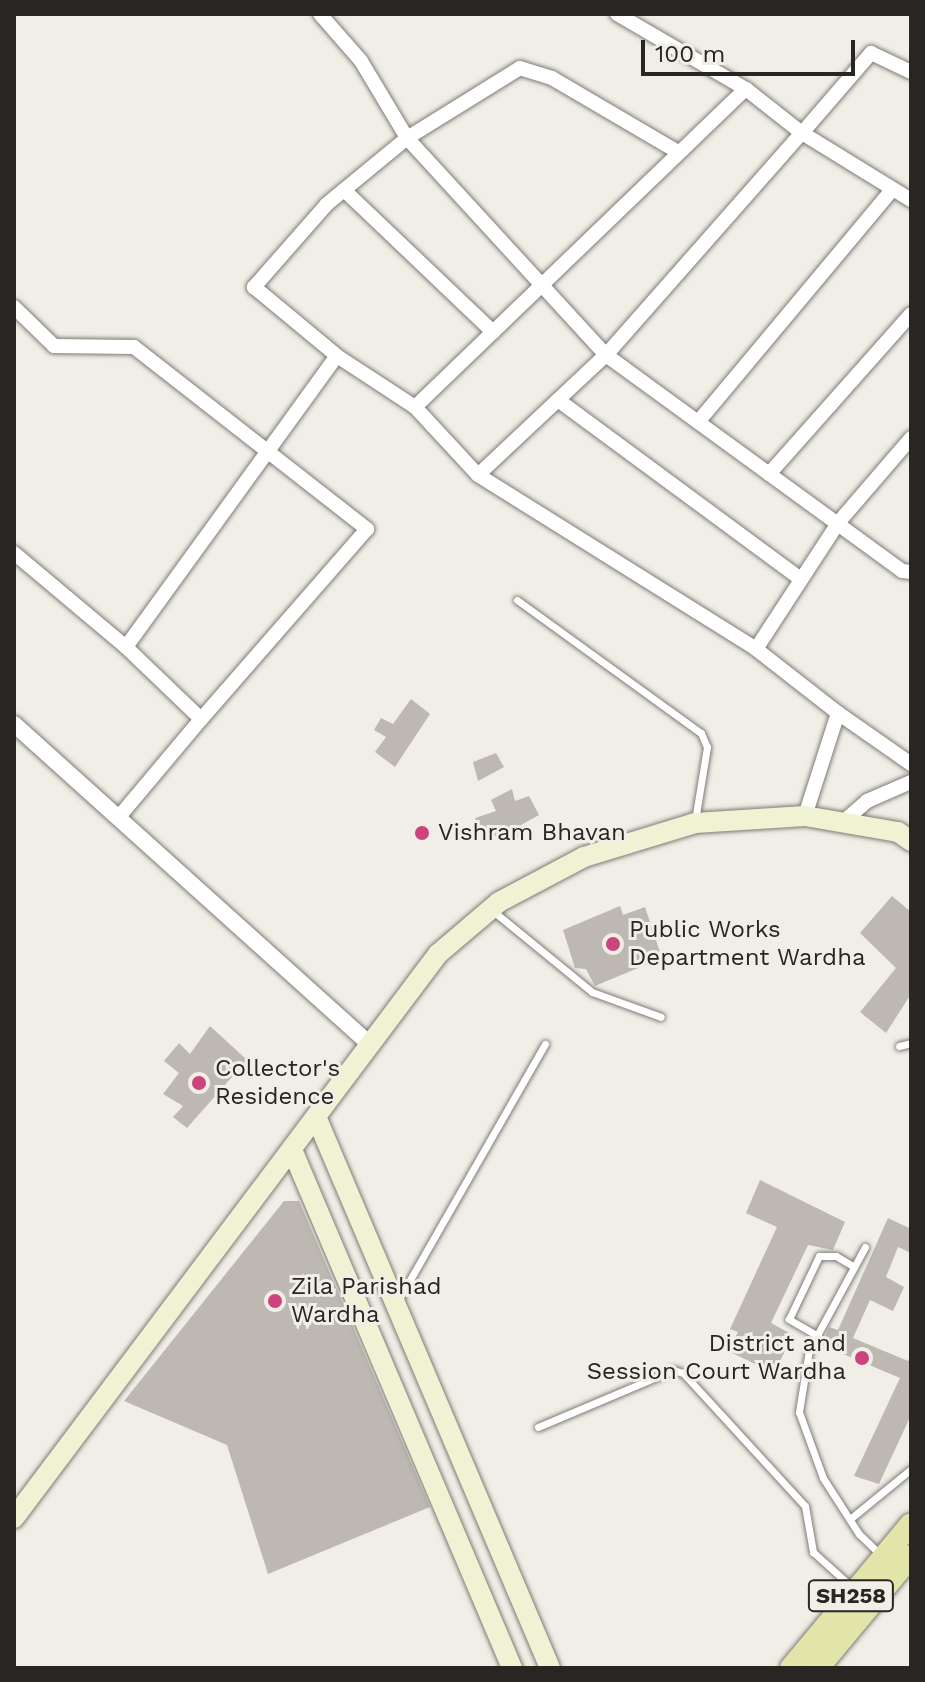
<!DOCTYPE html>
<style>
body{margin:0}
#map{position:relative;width:925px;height:1682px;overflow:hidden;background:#f0eee6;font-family:"Work Sans",sans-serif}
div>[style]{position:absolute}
.building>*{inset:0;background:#bdb8b2}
.roads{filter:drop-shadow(0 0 2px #7e7c76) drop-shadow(0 0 2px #7e7c76)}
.service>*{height:7px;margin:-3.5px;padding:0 3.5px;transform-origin:3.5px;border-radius:3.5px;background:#fff}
.minor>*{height:14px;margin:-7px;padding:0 7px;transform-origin:7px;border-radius:7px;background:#fff}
.tertiary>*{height:16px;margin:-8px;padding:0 8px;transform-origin:8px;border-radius:8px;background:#fff}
.secondary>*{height:20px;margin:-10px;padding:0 10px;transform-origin:10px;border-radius:10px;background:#f0f2d4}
.primary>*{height:22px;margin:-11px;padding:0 11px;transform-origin:11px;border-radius:11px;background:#e1e5aa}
.dots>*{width:22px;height:22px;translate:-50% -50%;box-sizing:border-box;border:4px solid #f0eee6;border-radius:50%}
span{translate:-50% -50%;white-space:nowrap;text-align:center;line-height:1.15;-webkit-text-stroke:6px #f0eee6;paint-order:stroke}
.shield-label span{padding:2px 6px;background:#f0eee6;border:2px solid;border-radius:6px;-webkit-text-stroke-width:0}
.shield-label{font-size:22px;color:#272623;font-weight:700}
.poi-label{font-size:24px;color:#272623}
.left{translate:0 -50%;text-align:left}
.right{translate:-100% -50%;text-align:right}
.frame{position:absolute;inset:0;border:16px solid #272623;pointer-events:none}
.scale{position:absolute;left:641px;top:40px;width:214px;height:36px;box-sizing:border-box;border:4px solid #272623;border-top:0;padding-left:10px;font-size:24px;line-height:28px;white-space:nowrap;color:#272623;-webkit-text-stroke:6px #f0eee6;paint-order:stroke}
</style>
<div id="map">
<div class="building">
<div style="clip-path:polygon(411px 699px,430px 714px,395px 767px,375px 752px,386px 737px,374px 730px,381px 718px,393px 724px)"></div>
<div style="clip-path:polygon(496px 753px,504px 767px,478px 781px,473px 762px)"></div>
<div style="clip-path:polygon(512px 789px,515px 801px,529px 796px,539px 815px,521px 825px,525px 834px,513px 841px,509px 832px,483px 840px,475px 818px,496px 811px,491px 800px)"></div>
<div style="clip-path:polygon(892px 896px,911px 912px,911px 994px,886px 1033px,860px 1012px,896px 968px,860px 933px)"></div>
<div style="clip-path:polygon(620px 906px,623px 915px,645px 907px,662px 958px,595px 986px,586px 969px,575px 968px,563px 930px)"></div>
<div style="clip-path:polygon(210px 1026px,247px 1060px,187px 1128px,173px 1117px,183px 1106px,163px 1094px,179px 1073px,164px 1061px,179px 1043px,190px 1054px)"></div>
<div style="clip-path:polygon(760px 1180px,845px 1222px,833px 1250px,808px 1245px,771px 1323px,793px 1335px,774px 1373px,728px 1351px,738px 1332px,730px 1329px,777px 1227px,746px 1213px)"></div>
<div style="clip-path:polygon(284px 1201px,299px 1201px,430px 1507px,268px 1574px,227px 1445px,124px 1401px)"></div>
<div style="clip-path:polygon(888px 1218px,911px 1229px,911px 1253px,898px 1247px,886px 1277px,904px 1287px,893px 1311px,870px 1300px,853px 1338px,908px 1361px,911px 1354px,911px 1415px,879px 1484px,854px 1476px,900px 1378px,822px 1345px,829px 1327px,838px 1330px)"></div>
</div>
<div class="roads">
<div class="service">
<div style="left:517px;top:600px;width:227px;rotate:35.9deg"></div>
<div style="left:701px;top:733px;width:15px;rotate:67deg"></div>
<div style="left:707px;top:747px;width:74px;rotate:99.3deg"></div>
<div style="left:493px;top:911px;width:128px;rotate:39.3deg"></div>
<div style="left:592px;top:992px;width:73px;rotate:19.9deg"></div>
<div style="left:899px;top:1046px;width:12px;rotate:-14deg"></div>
<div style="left:865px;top:1247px;width:117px;rotate:118.5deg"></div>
<div style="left:809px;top:1350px;width:63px;rotate:99.2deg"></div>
<div style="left:799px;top:1412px;width:70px;rotate:70deg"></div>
<div style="left:823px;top:1478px;width:67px;rotate:57.3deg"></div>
<div style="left:859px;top:1534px;width:32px;rotate:44deg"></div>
<div style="left:399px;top:1299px;width:294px;rotate:-60.2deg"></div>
<div style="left:818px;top:1336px;width:34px;rotate:-150deg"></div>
<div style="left:789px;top:1319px;width:70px;rotate:-64.5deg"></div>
<div style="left:819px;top:1256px;width:17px"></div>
<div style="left:836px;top:1256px;width:21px;rotate:31deg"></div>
<div style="left:538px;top:1427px;width:147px;rotate:-22.9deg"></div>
<div style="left:673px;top:1370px;width:10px;rotate:17deg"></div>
<div style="left:683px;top:1373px;width:180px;rotate:47.5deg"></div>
<div style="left:805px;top:1506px;width:47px;rotate:80.1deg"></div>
<div style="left:813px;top:1552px;width:55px;rotate:42.1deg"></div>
<div style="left:850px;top:1519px;width:79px;rotate:-39.3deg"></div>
</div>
<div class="minor">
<div style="left:320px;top:14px;width:62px;rotate:48.9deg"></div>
<div style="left:361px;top:61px;width:90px;rotate:59.1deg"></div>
<div style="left:407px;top:138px;width:294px;rotate:47.5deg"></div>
<div style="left:606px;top:355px;width:296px;rotate:-48.6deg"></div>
<div style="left:802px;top:133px;width:128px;rotate:31.6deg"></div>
<div style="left:617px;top:14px;width:149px;rotate:30.2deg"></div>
<div style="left:746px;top:89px;width:71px;rotate:38.2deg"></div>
<div style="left:802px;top:133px;width:106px;rotate:-49.2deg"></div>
<div style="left:871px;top:53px;width:44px;rotate:25.4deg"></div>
<div style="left:678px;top:152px;width:146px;rotate:-149.6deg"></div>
<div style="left:552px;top:78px;width:34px;rotate:-163deg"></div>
<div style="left:520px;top:68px;width:133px;rotate:148.2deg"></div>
<div style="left:407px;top:138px;width:104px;rotate:140.5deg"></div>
<div style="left:327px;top:204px;width:111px;rotate:131.3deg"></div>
<div style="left:254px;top:287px;width:108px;rotate:39.7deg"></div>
<div style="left:337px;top:356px;width:93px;rotate:33.2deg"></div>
<div style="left:415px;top:407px;width:93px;rotate:47.2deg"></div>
<div style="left:478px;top:475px;width:328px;rotate:32deg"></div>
<div style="left:756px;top:649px;width:104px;rotate:38deg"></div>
<div style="left:838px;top:713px;width:108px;rotate:107.8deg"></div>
<div style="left:344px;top:190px;width:206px;rotate:43.6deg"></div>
<div style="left:14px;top:307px;width:56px;rotate:44.3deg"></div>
<div style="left:54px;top:346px;width:80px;rotate:0.7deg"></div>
<div style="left:134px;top:347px;width:296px;rotate:38deg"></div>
<div style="left:367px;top:529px;width:252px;rotate:131.1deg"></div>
<div style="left:201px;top:719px;width:104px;rotate:-136.2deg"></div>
<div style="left:558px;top:400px;width:300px;rotate:36.4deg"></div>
<div style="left:415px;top:407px;width:459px;rotate:-43.9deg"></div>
<div style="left:698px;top:422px;width:301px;rotate:-50.1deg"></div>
<div style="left:769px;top:474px;width:214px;rotate:-48.4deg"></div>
<div style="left:478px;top:475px;width:175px;rotate:-43.2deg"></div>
<div style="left:606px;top:355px;width:366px;rotate:36.1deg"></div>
<div style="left:902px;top:571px;width:9px;rotate:6deg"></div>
<div style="left:14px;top:553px;width:146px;rotate:40deg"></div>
<div style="left:126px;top:647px;width:359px;rotate:-54.1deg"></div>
<div style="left:756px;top:649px;width:150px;rotate:-56.9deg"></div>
<div style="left:838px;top:523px;width:112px;rotate:-49.3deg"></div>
<div style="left:838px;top:713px;width:89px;rotate:34.9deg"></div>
<div style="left:118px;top:818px;width:129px;rotate:-50deg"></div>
<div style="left:843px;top:822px;width:32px;rotate:-41deg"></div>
<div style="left:867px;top:801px;width:48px;rotate:-23.4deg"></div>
</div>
<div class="tertiary">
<div style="left:14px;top:724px;width:479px;rotate:42deg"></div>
</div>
<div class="secondary">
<div style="left:317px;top:1119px;width:596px;rotate:67deg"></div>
<div style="left:293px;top:1152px;width:561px;rotate:67deg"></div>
<div style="left:14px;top:1518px;width:706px;rotate:-53.07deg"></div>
<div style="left:438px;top:954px;width:80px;rotate:-40.4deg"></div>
<div style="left:499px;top:902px;width:96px;rotate:-27.9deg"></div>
<div style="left:584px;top:857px;width:116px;rotate:-17deg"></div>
<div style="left:695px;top:823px;width:110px;rotate:-3.6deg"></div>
<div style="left:805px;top:816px;width:94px;rotate:9.8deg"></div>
<div style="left:898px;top:832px;width:16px;rotate:35deg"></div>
</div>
<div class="primary">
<div style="left:791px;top:1668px;width:187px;rotate:-50.2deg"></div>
<div style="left:818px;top:1668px;width:146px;rotate:-50.3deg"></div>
</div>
</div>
<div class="dots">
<div style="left:422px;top:833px;background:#cd447d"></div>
<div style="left:613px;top:944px;background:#cd447d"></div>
<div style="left:199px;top:1083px;background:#cd447d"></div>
<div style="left:275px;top:1301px;background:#cd447d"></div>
<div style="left:862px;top:1358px;background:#cd447d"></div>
</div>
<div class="shield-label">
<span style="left:851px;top:1596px">SH258</span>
</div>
<div class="poi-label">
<span class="left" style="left:438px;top:833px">Vishram Bhavan</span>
<span class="left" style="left:629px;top:944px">Public Works<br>Department Wardha</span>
<span class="left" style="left:215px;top:1083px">Collector's<br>Residence</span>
<span class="left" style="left:291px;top:1301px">Zila Parishad<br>Wardha</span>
<span class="right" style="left:846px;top:1358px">District and<br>Session Court Wardha</span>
</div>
<div class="frame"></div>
<div class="scale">100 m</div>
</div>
